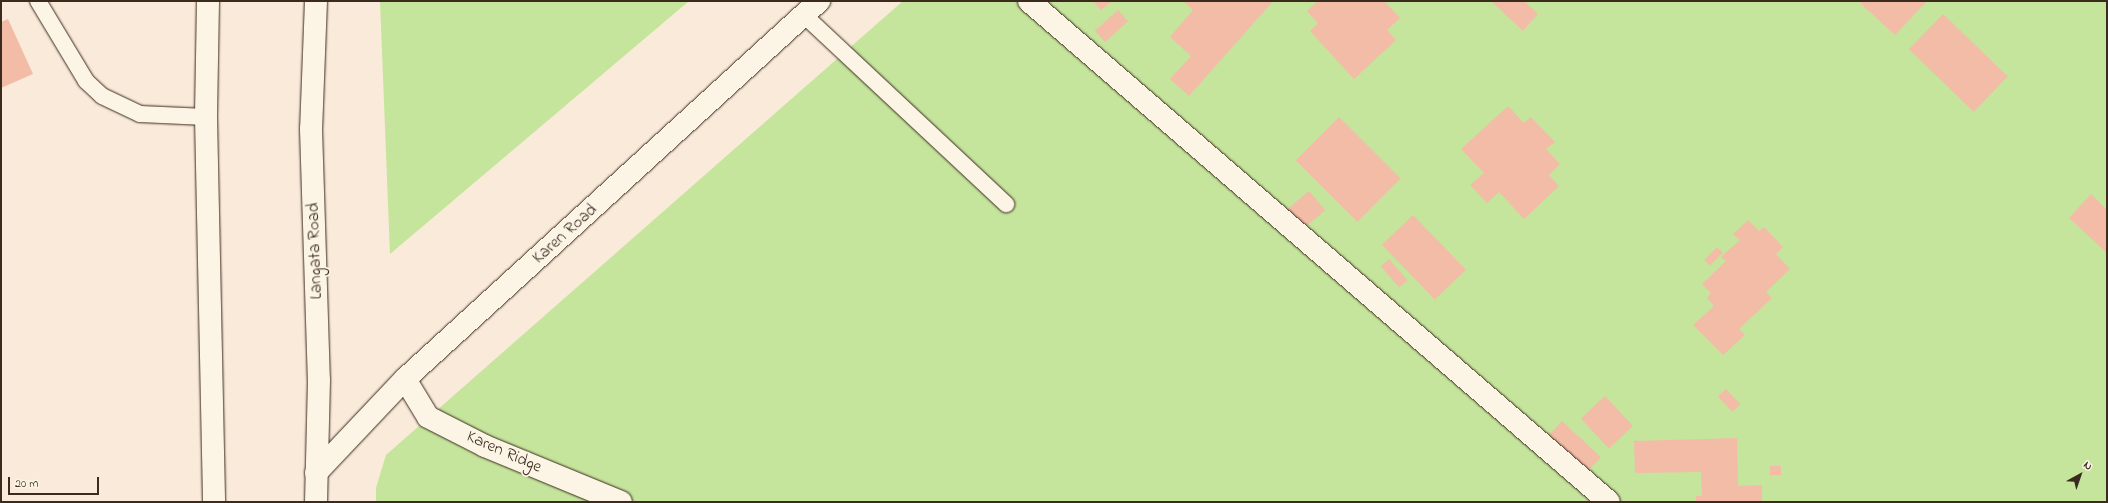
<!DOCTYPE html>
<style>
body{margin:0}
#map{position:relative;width:2108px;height:503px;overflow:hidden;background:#faead9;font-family:"Indie Flower",sans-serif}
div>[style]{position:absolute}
.green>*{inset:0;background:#c5e49c}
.building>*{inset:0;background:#f3bca7;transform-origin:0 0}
.roads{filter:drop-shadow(0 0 1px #3b2a1e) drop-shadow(0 0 1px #3b2a1e)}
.service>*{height:16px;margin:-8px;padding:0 8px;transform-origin:8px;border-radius:8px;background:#fcf5e5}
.minor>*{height:22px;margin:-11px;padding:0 11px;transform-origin:11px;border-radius:11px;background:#fcf5e5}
.secondary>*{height:22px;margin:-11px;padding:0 11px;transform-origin:11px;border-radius:11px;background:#fcf5e5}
span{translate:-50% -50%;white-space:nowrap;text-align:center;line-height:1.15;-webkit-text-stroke:3.5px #fcf5e5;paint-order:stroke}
.street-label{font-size:17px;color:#3b2a1e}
.frame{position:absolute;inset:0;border:2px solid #3b2a1e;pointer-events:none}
.north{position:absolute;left:2060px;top:455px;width:40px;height:40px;-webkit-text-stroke:3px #fcf5e5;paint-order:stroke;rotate:40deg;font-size:11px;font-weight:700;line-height:16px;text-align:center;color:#3b2a1e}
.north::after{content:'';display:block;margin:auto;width:14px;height:18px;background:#3b2a1e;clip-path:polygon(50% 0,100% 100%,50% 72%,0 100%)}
.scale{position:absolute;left:8px;top:477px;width:91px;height:18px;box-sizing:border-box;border:2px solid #3b2a1e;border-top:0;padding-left:5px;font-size:12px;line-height:14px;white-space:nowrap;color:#3b2a1e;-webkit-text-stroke:3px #fcf5e5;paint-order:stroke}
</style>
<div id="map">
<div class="green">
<div style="clip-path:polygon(380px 1px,689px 1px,390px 254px)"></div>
<div style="clip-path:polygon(903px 1px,2107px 1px,2107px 502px,376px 502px,376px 488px,386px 455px)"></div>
</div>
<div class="building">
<div style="clip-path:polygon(1093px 1px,1112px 1px,1101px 10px)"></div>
<div style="clip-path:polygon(1183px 1px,1273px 1px,1189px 96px,1170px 79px,1191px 56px,1170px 37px,1193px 10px)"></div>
<div style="clip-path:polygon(1318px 1px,1384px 1px,1400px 18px,1387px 30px,1396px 40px,1354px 79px,1310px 31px,1318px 23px,1307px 11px)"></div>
<div style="clip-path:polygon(1491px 1px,1524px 1px,1538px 14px,1523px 31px)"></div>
<div style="clip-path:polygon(1858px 1px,1927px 1px,1895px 35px)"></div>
<div style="left:1118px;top:10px;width:15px;height:31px;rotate:48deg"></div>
<div style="left:1943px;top:14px;width:90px;height:49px;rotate:44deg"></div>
<div style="clip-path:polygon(8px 19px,33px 74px,1px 88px,1px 22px)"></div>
<div style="clip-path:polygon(1508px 106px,1524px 123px,1531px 117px,1555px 142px,1546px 149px,1560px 164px,1549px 175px,1559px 186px,1524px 219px,1499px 192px,1487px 203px,1470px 185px,1484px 173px,1461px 149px)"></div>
<div style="left:1339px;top:117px;width:87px;height:61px;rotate:45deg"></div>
<div style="left:1309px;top:191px;width:25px;height:30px;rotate:50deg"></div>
<div style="clip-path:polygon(2091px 194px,2107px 210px,2107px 253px,2069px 218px)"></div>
<div style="left:1413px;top:215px;width:76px;height:43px;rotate:46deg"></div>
<div style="clip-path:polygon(1748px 220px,1759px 231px,1764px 227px,1783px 247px,1776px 254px,1790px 269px,1766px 292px,1772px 298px,1739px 329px,1745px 335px,1723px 355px,1693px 325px,1714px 306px,1707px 298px,1711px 293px,1702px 284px,1726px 261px,1721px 257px,1740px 240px,1733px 234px)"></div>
<div style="left:1717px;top:247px;width:8px;height:18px;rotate:45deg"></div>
<div style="left:1389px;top:259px;width:28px;height:11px;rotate:49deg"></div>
<div style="left:1726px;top:389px;width:21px;height:11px;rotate:47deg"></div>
<div style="left:1605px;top:396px;width:41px;height:33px;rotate:47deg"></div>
<div style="left:1562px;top:421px;width:53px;height:25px;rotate:43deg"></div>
<div style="clip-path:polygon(1737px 438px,1738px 486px,1762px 485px,1762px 502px,1696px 502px,1696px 496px,1702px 496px,1701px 472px,1635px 473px,1634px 441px)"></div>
<div style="left:1770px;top:466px;width:11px;height:9px"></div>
</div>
<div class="roads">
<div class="service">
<div style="left:38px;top:1px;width:93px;rotate:59deg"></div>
<div style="left:86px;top:81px;width:22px;rotate:43deg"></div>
<div style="left:102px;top:96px;width:42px;rotate:25.3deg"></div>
<div style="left:140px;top:114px;width:66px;rotate:2.6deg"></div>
<div style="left:804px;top:15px;width:277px;rotate:43.1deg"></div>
</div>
<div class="minor">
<div style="left:1029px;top:1px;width:766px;rotate:40.82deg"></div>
<div style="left:405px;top:379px;width:44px;rotate:58.8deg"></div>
<div style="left:428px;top:417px;width:64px;rotate:27deg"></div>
<div style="left:485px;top:446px;width:147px;rotate:22.4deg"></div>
<div style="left:316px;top:473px;width:129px;rotate:-46.6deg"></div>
<div style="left:405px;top:379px;width:561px;rotate:-42.4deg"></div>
</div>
<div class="secondary">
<div style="left:208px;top:1px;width:116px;rotate:91deg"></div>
<div style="left:206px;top:117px;width:385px;rotate:88.8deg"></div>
<div style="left:316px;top:1px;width:128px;rotate:92.2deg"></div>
<div style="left:311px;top:129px;width:251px;rotate:88.2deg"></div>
<div style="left:319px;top:380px;width:122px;rotate:91.4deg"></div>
</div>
</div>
<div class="street-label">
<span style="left:565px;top:234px;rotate:-42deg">Karen Road</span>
<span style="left:315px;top:251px;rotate:-92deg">Langata Road</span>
<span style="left:504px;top:452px;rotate:24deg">Karen Ridge</span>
</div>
<div class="frame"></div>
<div class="north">N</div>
<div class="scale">20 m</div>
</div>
